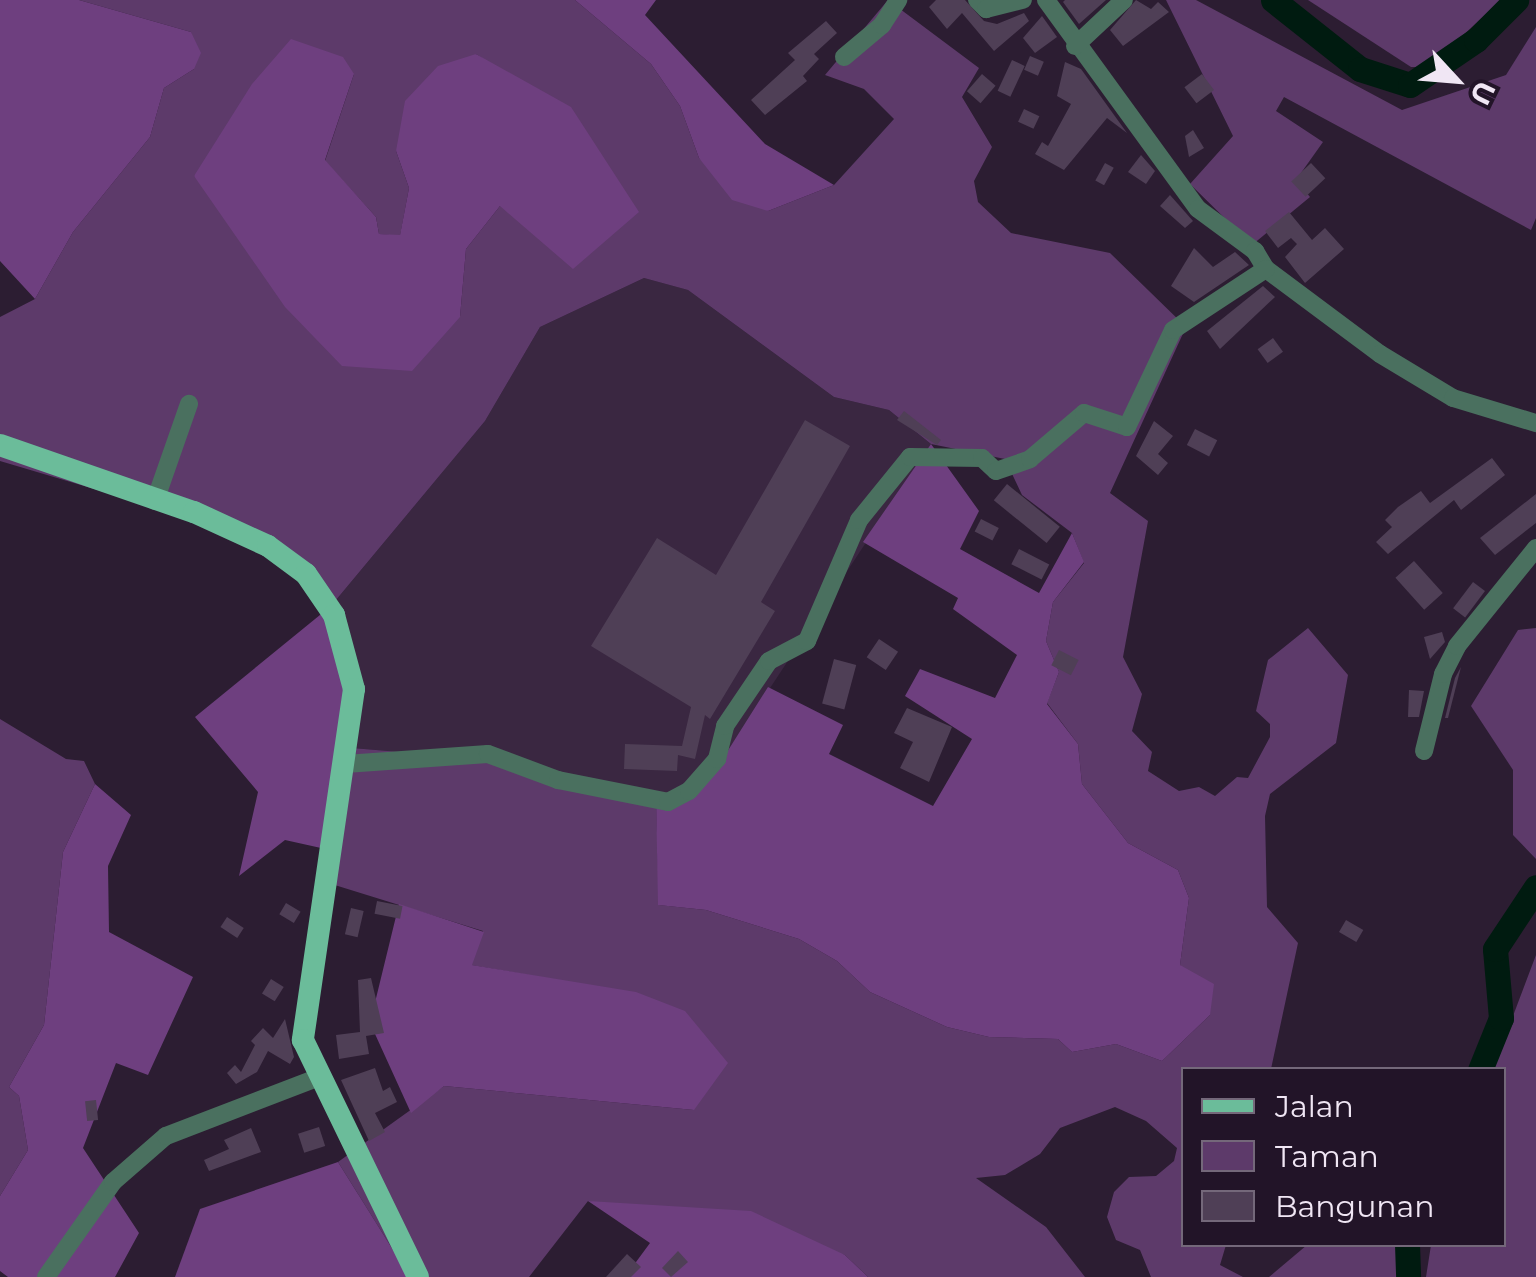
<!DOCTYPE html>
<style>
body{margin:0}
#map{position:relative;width:1536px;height:1277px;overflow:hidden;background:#2c1d32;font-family:Montserrat,sans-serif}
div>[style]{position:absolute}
.built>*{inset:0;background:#3a2741}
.green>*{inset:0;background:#5d3a6a}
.forest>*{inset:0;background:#6e3f7f}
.river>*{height:25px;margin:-12.5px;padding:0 12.5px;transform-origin:12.5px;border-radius:12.5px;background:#001b10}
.building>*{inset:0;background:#4f3f56;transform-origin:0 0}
.minor>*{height:18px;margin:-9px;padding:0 9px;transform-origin:9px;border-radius:9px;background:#4a705f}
.major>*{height:22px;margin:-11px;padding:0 11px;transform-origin:11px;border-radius:11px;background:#6bbc9a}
span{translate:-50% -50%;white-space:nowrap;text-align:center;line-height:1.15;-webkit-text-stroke:10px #221428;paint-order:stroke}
.legend{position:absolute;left:1181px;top:1067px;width:325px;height:180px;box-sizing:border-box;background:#221428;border:2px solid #74687a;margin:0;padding:12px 18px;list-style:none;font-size:30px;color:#f0e6f4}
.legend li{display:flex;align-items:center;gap:20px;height:50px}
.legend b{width:50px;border:2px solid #74687a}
.north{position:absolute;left:1406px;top:30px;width:100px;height:100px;-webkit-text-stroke:8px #221428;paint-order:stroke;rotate:116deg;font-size:28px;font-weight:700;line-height:40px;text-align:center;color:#f0e6f4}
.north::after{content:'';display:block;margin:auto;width:35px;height:45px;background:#f0e6f4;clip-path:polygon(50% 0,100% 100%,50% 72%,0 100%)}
</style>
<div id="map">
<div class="built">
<div style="clip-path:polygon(644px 278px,688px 290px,834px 397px,889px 410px,931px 444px,710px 779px,680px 797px,496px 760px,352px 748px,331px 606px,485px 421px,540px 327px)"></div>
</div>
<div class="green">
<div style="clip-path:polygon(evenodd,79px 0,575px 0,651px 64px,680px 106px,699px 158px,768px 211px,834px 185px,894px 119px,864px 89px,825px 75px,888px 0,979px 68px,962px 97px,992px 147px,974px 181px,978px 202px,1011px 233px,1110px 253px,1186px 327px,1110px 493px,1148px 521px,1123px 657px,1142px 694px,1132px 731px,1152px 752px,1148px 771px,1179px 791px,1199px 787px,1215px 796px,1237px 777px,1248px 778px,1270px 737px,1270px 724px,1256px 711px,1268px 660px,1308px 628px,1348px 675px,1336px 743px,1270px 794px,1265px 816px,1267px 907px,1298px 943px,1271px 1069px,1184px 1070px,1184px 1244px,1226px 1245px,1220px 1265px,1243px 1277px,1151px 1277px,1140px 1250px,1116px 1240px,1107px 1217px,1114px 1192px,1129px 1177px,1156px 1176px,1174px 1161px,1177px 1148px,1146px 1121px,1115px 1107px,1060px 1128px,1040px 1154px,1005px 1175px,976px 1178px,1046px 1227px,1085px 1277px,868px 1277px,845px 1255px,588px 1201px,529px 1277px,410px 1277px,338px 1162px,444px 1086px,694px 1110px,551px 979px,471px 965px,483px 931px,325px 882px,352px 748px,496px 760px,656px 797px,659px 905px,706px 910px,799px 939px,837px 961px,870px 992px,947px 1027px,989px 1037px,1058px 1039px,1072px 1052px,1116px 1044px,1162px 1061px,1210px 1015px,1180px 965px,1189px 898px,1178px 870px,1128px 843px,1082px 784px,1078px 744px,1047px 703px,1059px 672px,1046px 641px,1053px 602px,1084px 563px,1072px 533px,1022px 495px,1005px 459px,931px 444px,889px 410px,834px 397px,688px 290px,644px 278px,540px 327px,485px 421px,331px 606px,283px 560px,185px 516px,0 461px,0 317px,35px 299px,73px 232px,150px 137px,164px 88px,194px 69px,191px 32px,79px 0,476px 54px,510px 76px,500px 206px,466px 249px,460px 317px,194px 176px,354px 74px,325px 161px,376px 217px,379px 234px,400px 236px,409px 188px,396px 151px,476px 54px)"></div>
<div style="clip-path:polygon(1166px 0,1196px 0,1402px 110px,1506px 75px,1536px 27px,1536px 218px,1531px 230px,1284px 97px,1276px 111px,1323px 142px,1296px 180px,1310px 197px,1252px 245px,1190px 184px,1233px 136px)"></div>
<div style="clip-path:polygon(1308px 0,1501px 0,1429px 67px,1411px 67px)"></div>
<div style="clip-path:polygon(1536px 628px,1536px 859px,1513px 835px,1513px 770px,1471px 706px,1518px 630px)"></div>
<div style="clip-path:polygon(0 719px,66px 759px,84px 761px,95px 784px,63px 852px,44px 1025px,9px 1087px,19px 1096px,28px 1150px,0 1196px)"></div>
<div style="clip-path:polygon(1536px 955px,1536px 1277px,1426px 1277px,1431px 1245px,1504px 1244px,1504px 1070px,1493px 1069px)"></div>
<div style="clip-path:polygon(1307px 1245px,1307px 1244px,1405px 1245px,1398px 1277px,1269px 1277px)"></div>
</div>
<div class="forest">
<div style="clip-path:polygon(0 0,79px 0,191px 32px,201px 53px,194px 69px,164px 88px,150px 137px,73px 232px,35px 299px,0 261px)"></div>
<div style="clip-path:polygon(575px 0,656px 0,645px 15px,765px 144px,834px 185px,768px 211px,732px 200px,699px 158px,680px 106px,651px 64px)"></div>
<div style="clip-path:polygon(291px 39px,343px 57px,354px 74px,325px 160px,376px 217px,379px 234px,400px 235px,409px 188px,396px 151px,405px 101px,438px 66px,476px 54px,571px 107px,639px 212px,573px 269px,500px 206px,466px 249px,460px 317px,412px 371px,342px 366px,285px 307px,194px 176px,252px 84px)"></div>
<div style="clip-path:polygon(931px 444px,979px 511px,960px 549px,1039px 593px,1072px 533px,1084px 562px,1053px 602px,1046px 641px,1059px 672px,1047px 704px,1078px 744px,1082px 784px,1128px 843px,1178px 870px,1189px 898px,1180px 965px,1214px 984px,1210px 1015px,1162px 1061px,1116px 1044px,1072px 1052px,1058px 1039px,989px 1037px,947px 1027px,870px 992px,837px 961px,799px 939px,706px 910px,658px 905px,656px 797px,710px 779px,768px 687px,843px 725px,829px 754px,933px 806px,972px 739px,905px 696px,920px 669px,995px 698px,1017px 655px,953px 609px,958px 598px,863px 542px)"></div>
<div style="clip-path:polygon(331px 606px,352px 748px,330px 850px,285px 840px,239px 876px,258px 792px,195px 717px)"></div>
<div style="clip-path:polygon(95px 784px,131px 815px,108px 866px,109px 932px,193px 977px,148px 1075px,116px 1063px,83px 1148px,139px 1233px,115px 1277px,8px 1277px,0 1271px,0 1196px,28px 1150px,19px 1096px,9px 1087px,44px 1025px,63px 852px)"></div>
<div style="clip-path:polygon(399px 904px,484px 932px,472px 965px,636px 992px,685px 1011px,728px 1063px,694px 1110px,444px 1086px,411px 1113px,370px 1023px)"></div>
<div style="clip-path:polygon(338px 1162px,410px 1277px,175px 1277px,200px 1209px)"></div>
<div style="clip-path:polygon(588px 1201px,751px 1211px,845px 1255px,868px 1277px,625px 1277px,650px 1243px)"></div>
</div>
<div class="river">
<div style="left:1273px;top:0;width:111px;rotate:38.4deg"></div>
<div style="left:1360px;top:69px;width:52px;rotate:17.7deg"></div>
<div style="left:1410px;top:85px;width:80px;rotate:-34.3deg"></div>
<div style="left:1476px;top:40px;width:57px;rotate:-45deg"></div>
<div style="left:1480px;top:1070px;width:56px;rotate:-68deg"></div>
<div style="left:1501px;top:1018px;width:69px;rotate:-95deg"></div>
<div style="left:1495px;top:949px;width:74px;rotate:-56.5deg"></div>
<div style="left:1407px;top:1244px;width:33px;rotate:88deg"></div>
</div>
<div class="building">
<div style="clip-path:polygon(936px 0,965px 0,984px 21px,997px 24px,1024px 13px,1029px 21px,994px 51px,962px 13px,947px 29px,929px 7px)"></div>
<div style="clip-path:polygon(1106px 0,1079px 24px,1063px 2px,1065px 0)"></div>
<div style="clip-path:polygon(1136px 0,1151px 9px,1158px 2px,1169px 12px,1123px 46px,1110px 30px)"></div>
<div style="clip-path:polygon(1042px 16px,1057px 37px,1035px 53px,1023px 38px)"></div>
<div style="clip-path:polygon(826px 21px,837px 33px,814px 54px,819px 59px,803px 76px,807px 81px,765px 115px,751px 100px,795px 60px,788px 53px)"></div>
<div style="left:1030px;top:56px;width:15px;height:15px;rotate:23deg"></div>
<div style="left:1012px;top:60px;width:14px;height:34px;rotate:25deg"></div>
<div style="clip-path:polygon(1065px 62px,1081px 69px,1127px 133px,1107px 118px,1064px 170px,1035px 154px,1042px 142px,1048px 146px,1071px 104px,1057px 96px)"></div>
<div style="left:982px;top:74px;width:18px;height:23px;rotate:41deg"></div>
<div style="left:1202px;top:74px;width:20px;height:22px;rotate:53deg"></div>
<div style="left:1024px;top:109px;width:17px;height:14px;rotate:25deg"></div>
<div style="clip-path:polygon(1193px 130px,1204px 148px,1189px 157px,1185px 136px)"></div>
<div style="clip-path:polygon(1141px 155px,1155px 171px,1146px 184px,1128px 172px)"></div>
<div style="left:1105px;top:163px;width:10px;height:20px;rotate:29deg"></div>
<div style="left:1311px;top:163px;width:21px;height:27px;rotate:47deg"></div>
<div style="clip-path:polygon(1170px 195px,1193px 221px,1185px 228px,1160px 206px)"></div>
<div style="clip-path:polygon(1289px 212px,1312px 240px,1325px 228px,1344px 249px,1305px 283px,1285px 257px,1297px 244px,1291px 238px,1278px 248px,1265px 231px)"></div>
<div style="clip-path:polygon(1194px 248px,1213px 267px,1235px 252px,1249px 265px,1194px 302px,1171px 286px)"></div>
<div style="clip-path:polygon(1263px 286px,1275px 297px,1220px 349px,1207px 331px)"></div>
<div style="left:1273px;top:338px;width:17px;height:19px;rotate:54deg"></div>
<div style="clip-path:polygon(904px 411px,941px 440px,937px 445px,897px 420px)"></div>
<div style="clip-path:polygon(805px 420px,850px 446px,761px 602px,775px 611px,710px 719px,705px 715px,695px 759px,678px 755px,677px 771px,624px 769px,625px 744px,682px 746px,691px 707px,591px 646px,657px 538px,716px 575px)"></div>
<div style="clip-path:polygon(1154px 421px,1173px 436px,1158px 454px,1168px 463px,1158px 475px,1136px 456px)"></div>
<div style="left:1195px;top:429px;width:25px;height:18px;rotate:27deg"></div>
<div style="clip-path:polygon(1492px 458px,1505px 475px,1461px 510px,1454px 500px,1388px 554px,1376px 542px,1392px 527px,1385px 520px,1398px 507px,1421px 491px,1430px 503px)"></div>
<div style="left:1007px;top:484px;width:68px;height:21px;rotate:39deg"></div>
<div style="clip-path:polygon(1536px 494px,1536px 523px,1495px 555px,1480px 538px)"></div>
<div style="left:981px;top:519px;width:20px;height:14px;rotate:27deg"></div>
<div style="left:1019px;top:549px;width:34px;height:17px;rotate:27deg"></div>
<div style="left:1414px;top:561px;width:43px;height:25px;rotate:48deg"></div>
<div style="left:1473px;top:582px;width:15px;height:33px;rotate:37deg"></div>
<div style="clip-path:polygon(1442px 632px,1445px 642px,1430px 659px,1424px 637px)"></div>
<div style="left:879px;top:639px;width:23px;height:22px;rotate:34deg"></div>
<div style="left:1059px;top:650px;width:22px;height:17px;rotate:27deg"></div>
<div style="left:834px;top:659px;width:23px;height:46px;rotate:15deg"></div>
<div style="clip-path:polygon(1461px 667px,1448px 718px,1445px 718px,1455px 678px)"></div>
<div style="clip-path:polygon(1409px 690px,1424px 691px,1419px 717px,1408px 717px)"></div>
<div style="clip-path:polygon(907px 708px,952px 727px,929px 782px,900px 768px,913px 742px,894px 733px)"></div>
<div style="left:377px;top:901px;width:26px;height:13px;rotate:11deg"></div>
<div style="left:286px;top:903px;width:17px;height:13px;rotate:31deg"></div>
<div style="left:351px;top:908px;width:13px;height:27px;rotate:13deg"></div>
<div style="left:227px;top:917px;width:20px;height:12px;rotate:33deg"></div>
<div style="left:1346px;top:920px;width:20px;height:14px;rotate:30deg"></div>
<div style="clip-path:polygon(371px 978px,384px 1033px,366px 1036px,369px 1054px,339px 1059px,336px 1035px,360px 1032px,358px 980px)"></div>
<div style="left:271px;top:979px;width:15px;height:17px;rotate:32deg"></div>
<div style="clip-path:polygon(285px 1019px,294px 1057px,290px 1064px,268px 1051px,257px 1072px,236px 1084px,227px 1073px,235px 1065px,241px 1072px,255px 1045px,251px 1041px,263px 1028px,273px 1038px)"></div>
<div style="clip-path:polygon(375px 1068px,383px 1091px,390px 1087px,397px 1102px,375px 1113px,385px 1132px,369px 1141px,341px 1080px)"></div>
<div style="left:96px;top:1100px;width:20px;height:11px;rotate:84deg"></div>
<div style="left:319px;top:1127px;width:20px;height:22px;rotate:72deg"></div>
<div style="clip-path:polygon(251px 1128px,261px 1152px,209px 1171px,204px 1160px,229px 1149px,224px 1140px)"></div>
<div style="clip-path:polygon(678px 1251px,688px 1262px,671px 1277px,662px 1268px)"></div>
<div style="clip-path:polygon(627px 1254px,641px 1267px,631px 1277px,606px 1277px)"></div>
</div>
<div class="minor">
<div style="left:977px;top:0;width:13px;rotate:45deg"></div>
<div style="left:986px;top:9px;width:38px;rotate:-14deg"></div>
<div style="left:1046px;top:0;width:258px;rotate:54deg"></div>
<div style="left:1198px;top:209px;width:71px;rotate:36.4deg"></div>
<div style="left:1255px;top:251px;width:21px;rotate:59deg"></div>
<div style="left:1266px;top:269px;width:142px;rotate:36.7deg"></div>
<div style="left:1380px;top:354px;width:85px;rotate:31.1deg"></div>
<div style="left:1453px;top:398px;width:87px;rotate:16.8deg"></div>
<div style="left:1075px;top:46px;width:67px;rotate:-43.2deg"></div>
<div style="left:844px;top:57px;width:50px;rotate:-40.1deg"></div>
<div style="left:882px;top:25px;width:30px;rotate:-57deg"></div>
<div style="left:155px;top:501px;width:103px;rotate:-70.7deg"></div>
<div style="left:1424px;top:751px;width:79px;rotate:-76.1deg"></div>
<div style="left:1443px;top:674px;width:31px;rotate:-63deg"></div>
<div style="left:1457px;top:646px;width:126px;rotate:-51.1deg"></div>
<div style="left:345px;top:764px;width:143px;rotate:-4deg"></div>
<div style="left:488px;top:754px;width:75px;rotate:20.4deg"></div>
<div style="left:558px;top:780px;width:112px;rotate:11.3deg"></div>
<div style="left:668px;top:802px;width:24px;rotate:-28deg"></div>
<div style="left:689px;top:791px;width:43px;rotate:-48.8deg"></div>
<div style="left:717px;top:759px;width:34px;rotate:-76deg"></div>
<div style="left:725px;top:726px;width:78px;rotate:-55.9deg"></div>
<div style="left:769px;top:661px;width:43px;rotate:-27.8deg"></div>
<div style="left:807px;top:641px;width:132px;rotate:-66.7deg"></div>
<div style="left:859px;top:520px;width:81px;rotate:-51deg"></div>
<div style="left:910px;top:457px;width:72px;rotate:0.8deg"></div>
<div style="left:982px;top:458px;width:19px;rotate:43deg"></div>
<div style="left:996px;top:471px;width:36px;rotate:-19deg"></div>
<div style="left:1030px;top:459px;width:71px;rotate:-40.4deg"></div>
<div style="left:1084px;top:413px;width:45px;rotate:18deg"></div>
<div style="left:1127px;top:427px;width:107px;rotate:-64.6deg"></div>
<div style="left:1173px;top:330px;width:111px;rotate:-33.3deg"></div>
<div style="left:46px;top:1277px;width:116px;rotate:-54.8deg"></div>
<div style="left:113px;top:1182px;width:70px;rotate:-41deg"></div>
<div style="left:166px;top:1136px;width:162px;rotate:-21deg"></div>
</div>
<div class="major">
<div style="left:0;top:445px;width:205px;rotate:19.1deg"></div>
<div style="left:194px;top:512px;width:81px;rotate:24.7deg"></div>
<div style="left:268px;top:546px;width:47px;rotate:36.4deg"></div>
<div style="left:306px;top:574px;width:50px;rotate:55.7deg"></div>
<div style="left:334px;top:615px;width:77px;rotate:74.9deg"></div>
<div style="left:354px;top:689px;width:355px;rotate:98.3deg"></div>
<div style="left:303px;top:1040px;width:263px;rotate:64.1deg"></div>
</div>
<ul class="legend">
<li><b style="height:12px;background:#6bbc9a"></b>Jalan</li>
<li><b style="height:28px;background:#5d3a6a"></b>Taman</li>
<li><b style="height:28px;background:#4f3f56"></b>Bangunan</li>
</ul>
<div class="north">U</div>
</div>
